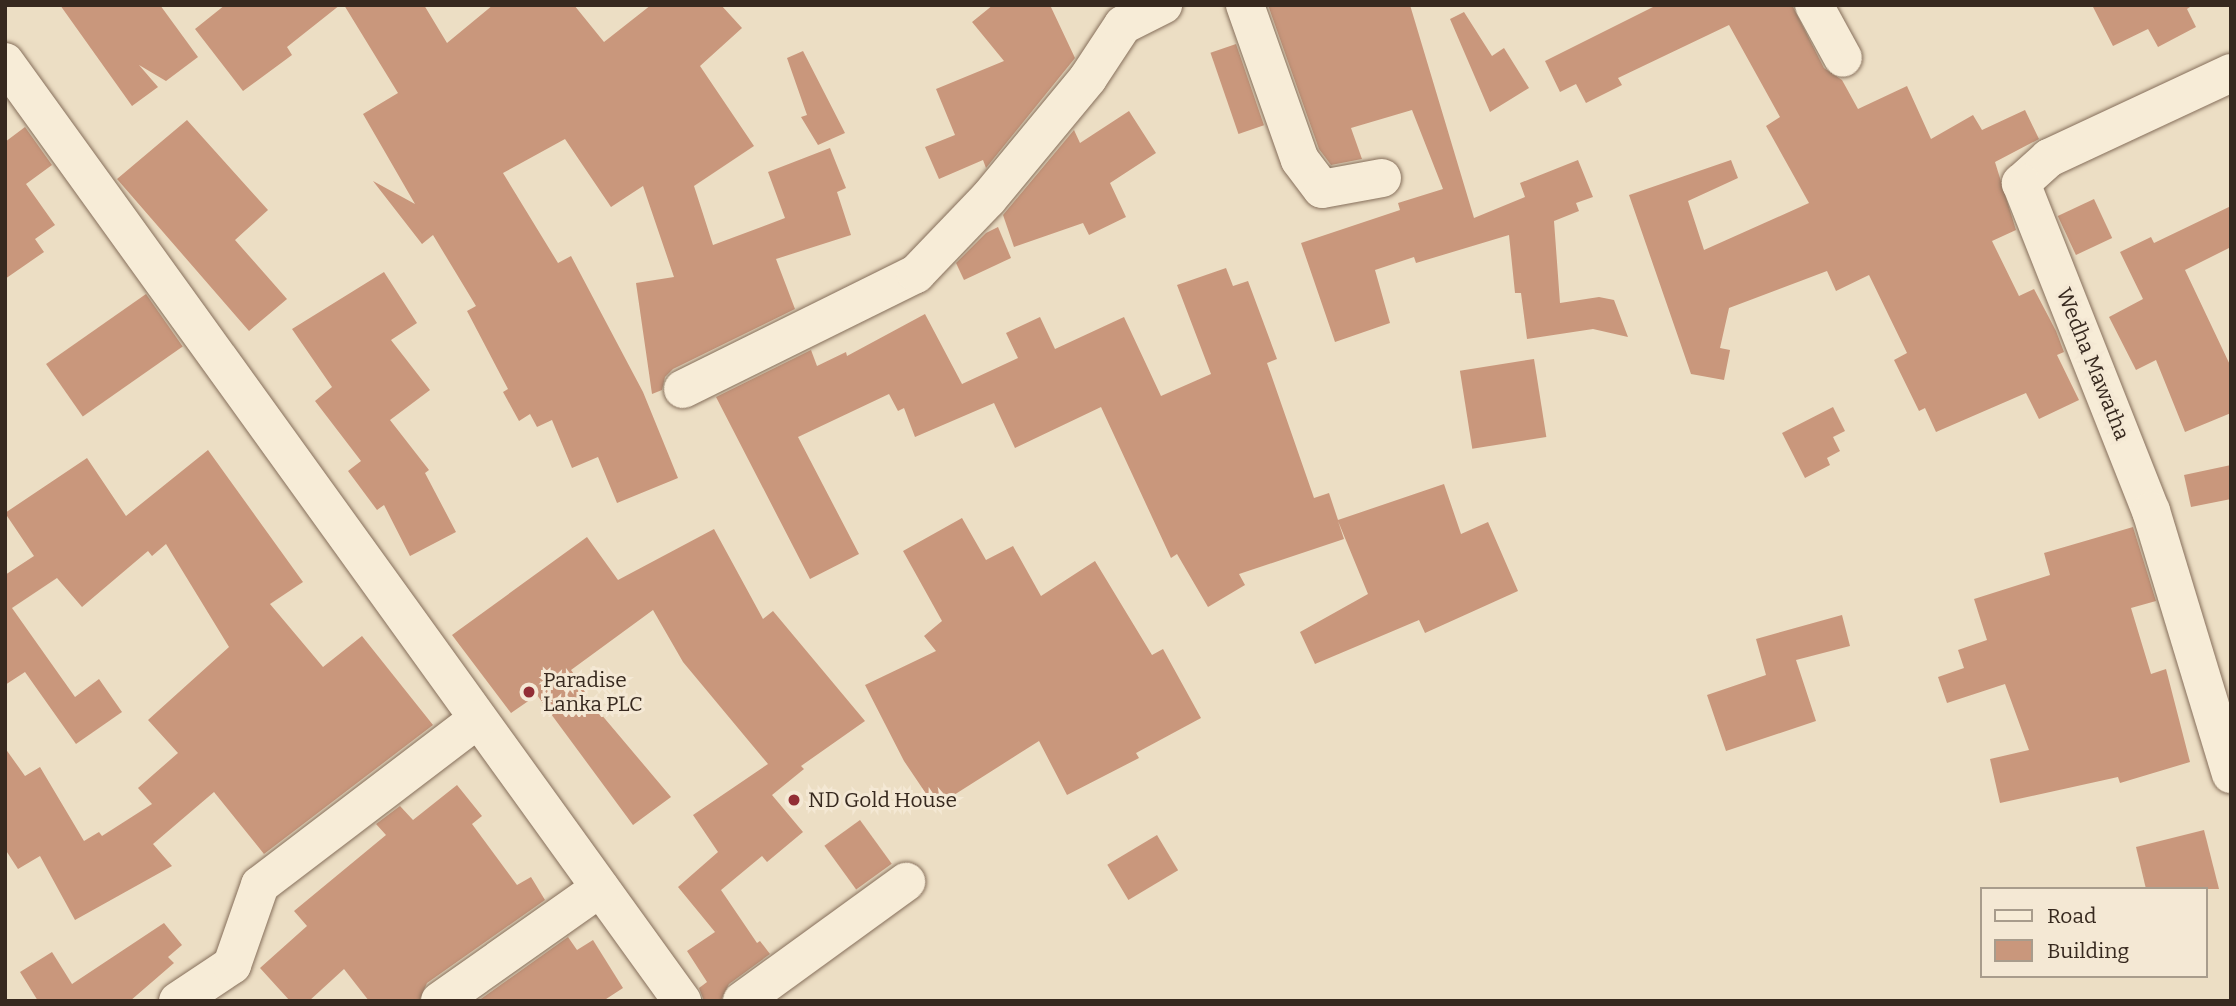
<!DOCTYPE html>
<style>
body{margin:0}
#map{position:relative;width:2236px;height:1006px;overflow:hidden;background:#ecdec4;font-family:Bitter,serif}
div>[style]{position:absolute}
.building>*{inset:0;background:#c9977c;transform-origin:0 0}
.roads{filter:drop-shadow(0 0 2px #866f5b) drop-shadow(0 0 2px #866f5b)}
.minor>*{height:38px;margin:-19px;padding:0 19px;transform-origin:19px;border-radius:19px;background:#f7ecd7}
.dots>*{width:19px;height:19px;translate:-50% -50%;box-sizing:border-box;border:4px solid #f4e8d4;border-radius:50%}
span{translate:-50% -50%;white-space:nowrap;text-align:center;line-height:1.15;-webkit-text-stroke:6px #f4e8d4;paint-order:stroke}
.street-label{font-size:21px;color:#37291f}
.poi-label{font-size:21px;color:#37291f}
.left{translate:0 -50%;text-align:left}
.frame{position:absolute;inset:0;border:7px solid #37291f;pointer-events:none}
.legend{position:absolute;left:1980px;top:887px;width:228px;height:91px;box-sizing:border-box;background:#f4e8d4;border:2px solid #a89c8c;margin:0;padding:9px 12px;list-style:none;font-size:21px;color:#37291f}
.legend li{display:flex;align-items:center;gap:14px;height:35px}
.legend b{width:35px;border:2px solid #a89c8c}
</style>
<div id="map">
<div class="building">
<div style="clip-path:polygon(60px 5px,160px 5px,198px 57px,166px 81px,139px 65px,158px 87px,132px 106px)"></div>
<div style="clip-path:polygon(225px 5px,340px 5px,287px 47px,292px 55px,243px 91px,195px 29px)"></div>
<div style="clip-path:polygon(344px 5px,424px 5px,447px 43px,493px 5px,574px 5px,604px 42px,651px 5px,721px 5px,742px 28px,700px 66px,754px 146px,694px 186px,713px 245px,785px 218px,768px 172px,830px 148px,846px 188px,837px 192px,851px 235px,776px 259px,795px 309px,673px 369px,665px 377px,662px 390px,652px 394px,636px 283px,674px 277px,643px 186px,611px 207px,565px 139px,503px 173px,558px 263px,571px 256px,643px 392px,678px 478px,617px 503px,598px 457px,572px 468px,552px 420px,537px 427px,530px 414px,519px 421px,503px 392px,508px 389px,467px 311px,476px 306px,433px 235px,422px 244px,373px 181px,415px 204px,363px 114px,398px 93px)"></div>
<div style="clip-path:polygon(993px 5px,1050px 5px,1075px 58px,986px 168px,983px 160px,939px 179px,925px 147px,955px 135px,936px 89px,1004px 61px,972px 22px)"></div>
<div style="clip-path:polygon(1268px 5px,1410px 5px,1474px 218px,1525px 197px,1520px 183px,1578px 160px,1593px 197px,1576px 203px,1579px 211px,1554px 221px,1560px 303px,1599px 297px,1614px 300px,1628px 337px,1593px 329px,1527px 339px,1521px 293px,1515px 293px,1509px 235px,1416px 263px,1414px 257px,1375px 270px,1390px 323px,1335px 342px,1301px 243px,1400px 210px,1398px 203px,1443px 189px,1412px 110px,1351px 128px,1362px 159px,1331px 165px,1319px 149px)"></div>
<div style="clip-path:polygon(1657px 5px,1792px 5px,1824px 68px,1842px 80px,1858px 109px,1907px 86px,1931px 139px,1973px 115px,1982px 130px,2025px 110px,2039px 139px,1995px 162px,2016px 230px,1992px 241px,2019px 296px,2034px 289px,2056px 331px,2064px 352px,2057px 355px,2079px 400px,2039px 419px,2026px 393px,1936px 432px,1925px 408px,1919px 411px,1894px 360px,1907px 353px,1869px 275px,1836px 291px,1827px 271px,1729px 308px,1720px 348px,1730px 350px,1724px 380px,1691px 374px,1629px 195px,1731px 160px,1738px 178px,1688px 201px,1704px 250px,1809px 203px,1766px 126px,1780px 117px,1729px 25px,1618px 78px,1622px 85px,1586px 103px,1576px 84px,1560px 92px,1545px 61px)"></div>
<div style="clip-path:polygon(2092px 5px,2193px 5px,2187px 9px,2196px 27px,2158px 47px,2148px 29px,2113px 46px)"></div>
<div style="clip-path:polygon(1464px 12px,1492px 56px,1504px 48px,1529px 88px,1490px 112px,1450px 19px)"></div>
<div style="left:1236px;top:44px;width:86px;height:27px;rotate:71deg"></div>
<div style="clip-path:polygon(803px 51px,845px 133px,818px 145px,801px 117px,807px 115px,787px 58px)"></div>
<div style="clip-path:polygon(1129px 111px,1156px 153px,1110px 183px,1126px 217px,1089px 235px,1083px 223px,1014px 247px,1003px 215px,1074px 130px,1080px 143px)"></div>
<div style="clip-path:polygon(187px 120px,268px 210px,235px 240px,287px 299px,249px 331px,117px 179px)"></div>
<div style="clip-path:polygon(25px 127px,52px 165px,26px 184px,55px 225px,35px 239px,44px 252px,5px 279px,5px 142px)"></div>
<div style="left:2094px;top:199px;width:43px;height:40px;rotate:65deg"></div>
<div style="clip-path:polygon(2231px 206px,2231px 247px,2185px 270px,2231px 367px,2231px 413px,2185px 432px,2156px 360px,2136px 370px,2109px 317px,2143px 299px,2120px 252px,2151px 237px,2154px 243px)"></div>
<div style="clip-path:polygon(998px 227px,1011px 258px,964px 280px,956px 263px,986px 233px)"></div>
<div style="clip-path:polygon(1226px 268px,1233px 286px,1248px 281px,1277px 359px,1267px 363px,1314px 498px,1329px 493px,1338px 520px,1444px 484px,1461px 534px,1488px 522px,1518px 591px,1425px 633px,1419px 620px,1315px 664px,1300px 632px,1368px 594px,1338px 521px,1344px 539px,1239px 574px,1245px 585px,1208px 607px,1177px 554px,1171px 558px,1101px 407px,1015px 448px,994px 403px,915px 437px,904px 408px,898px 411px,889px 394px,798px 437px,859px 554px,810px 579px,716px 397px,811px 350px,817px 366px,846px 352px,847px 356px,925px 314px,962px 384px,1018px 358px,1006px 333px,1040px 317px,1055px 349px,1124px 317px,1161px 396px,1211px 374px,1177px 285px)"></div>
<div style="clip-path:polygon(384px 272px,417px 323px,391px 340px,430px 390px,390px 420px,429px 470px,425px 473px,456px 532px,410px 556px,384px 505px,377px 510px,348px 471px,361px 461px,315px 401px,332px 387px,292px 329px)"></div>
<div style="left:146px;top:294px;width:64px;height:122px;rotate:55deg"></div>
<div style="left:1534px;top:359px;width:79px;height:75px;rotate:81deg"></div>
<div style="clip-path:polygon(1833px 407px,1845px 431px,1833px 437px,1840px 451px,1827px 458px,1830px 465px,1805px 478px,1782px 433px)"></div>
<div style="clip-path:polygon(208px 450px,303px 582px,270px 604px,323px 667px,362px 636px,433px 725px,264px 854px,214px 792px,153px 844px,172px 866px,75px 920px,40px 856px,18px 869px,5px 849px,5px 748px,25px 776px,40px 767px,84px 841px,99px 832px,102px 836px,152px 804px,138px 788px,178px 753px,148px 720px,229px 647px,166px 544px,152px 556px,148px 551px,82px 607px,57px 578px,12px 608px,75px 697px,99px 679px,122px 712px,76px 744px,25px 672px,5px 685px,5px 575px,34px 556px,5px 513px,87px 458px,126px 516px)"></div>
<div style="clip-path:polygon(2231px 465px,2231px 499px,2191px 507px,2184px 475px)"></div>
<div style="clip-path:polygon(962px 518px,986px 560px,1013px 546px,1041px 596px,1095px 561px,1152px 655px,1163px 649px,1201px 718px,1136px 753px,1139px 758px,1067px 795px,1039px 741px,935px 807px,904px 761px,865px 685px,936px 651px,924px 636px,942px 621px,903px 551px)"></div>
<div style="clip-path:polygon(2133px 527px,2156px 601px,2131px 608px,2151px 674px,2166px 669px,2190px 762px,2120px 783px,2118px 777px,2000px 803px,1990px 759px,2029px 750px,2005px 684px,1947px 703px,1938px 677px,1964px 668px,1958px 650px,1987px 640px,1974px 599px,2050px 575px,2044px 553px)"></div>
<div style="clip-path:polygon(714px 529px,763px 619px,773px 611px,865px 721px,801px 766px,804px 769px,772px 795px,803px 832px,767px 862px,762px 856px,721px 890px,757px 943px,760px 941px,770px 954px,729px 984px,721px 1000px,704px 1001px,699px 988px,707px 982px,687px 951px,715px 932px,678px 887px,718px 852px,693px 815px,768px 764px,683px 662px,653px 610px,571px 670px,587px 692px,584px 694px,671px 797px,633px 825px,537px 695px,511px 713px,452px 635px,587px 537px,618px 580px)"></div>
<div style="clip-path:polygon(1842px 615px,1850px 646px,1796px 660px,1816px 721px,1726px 751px,1707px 695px,1766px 675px,1756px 639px)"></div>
<div style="clip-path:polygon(457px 785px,482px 816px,472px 824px,517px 885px,531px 877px,545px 900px,427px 983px,419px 1001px,369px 1001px,344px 969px,309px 1001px,290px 1001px,260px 968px,307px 926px,294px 911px,386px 835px,376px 824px,400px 806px,413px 820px)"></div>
<div style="left:860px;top:820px;width:54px;height:44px;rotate:54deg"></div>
<div style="clip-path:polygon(2204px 830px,2219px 889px,2146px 889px,2136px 847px)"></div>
<div style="left:1157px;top:835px;width:41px;height:58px;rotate:59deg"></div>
<div style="clip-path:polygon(164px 923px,182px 945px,168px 957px,174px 963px,130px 1001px,38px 1001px,20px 972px,52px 952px,72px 984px)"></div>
<div style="clip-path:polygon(568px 937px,577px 950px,593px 940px,623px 988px,603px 1001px,478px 1001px)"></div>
</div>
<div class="roads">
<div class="minor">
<div style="left:1245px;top:5px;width:164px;rotate:70.5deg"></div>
<div style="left:1300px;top:160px;width:36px;rotate:53deg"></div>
<div style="left:1322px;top:189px;width:61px;rotate:-10.4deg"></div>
<div style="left:1814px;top:5px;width:60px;rotate:61.3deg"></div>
<div style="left:5px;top:62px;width:1158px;rotate:54.21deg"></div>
<div style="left:2231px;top:73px;width:201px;rotate:155deg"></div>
<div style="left:2049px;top:158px;width:38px;rotate:138deg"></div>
<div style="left:2021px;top:183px;width:353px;rotate:68.4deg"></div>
<div style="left:2151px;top:511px;width:275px;rotate:73.1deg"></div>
<div style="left:683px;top:389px;width:260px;rotate:-26.3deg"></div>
<div style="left:916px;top:274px;width:104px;rotate:-46.2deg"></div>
<div style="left:988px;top:199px;width:157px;rotate:-50.4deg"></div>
<div style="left:1088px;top:78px;width:64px;rotate:-56.6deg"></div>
<div style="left:1123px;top:25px;width:45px;rotate:-26.6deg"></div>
<div style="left:178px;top:1001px;width:65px;rotate:-33.7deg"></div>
<div style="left:232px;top:965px;width:85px;rotate:-70.7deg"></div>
<div style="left:260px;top:885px;width:274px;rotate:-37.3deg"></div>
<div style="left:440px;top:1001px;width:196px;rotate:-35.2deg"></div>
<div style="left:742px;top:1001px;width:203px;rotate:-36deg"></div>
</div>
</div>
<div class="dots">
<div style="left:529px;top:692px;background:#922e35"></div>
<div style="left:794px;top:800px;background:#922e35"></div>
</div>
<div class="street-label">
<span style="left:2093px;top:364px;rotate:68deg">Wedha Mawatha</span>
</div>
<div class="poi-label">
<span class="left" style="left:543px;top:692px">Paradise<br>Lanka PLC</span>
<span class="left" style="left:808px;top:800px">ND Gold House</span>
</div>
<div class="frame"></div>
<ul class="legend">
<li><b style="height:9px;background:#f7ecd7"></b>Road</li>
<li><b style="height:19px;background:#c9977c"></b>Building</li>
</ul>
</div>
